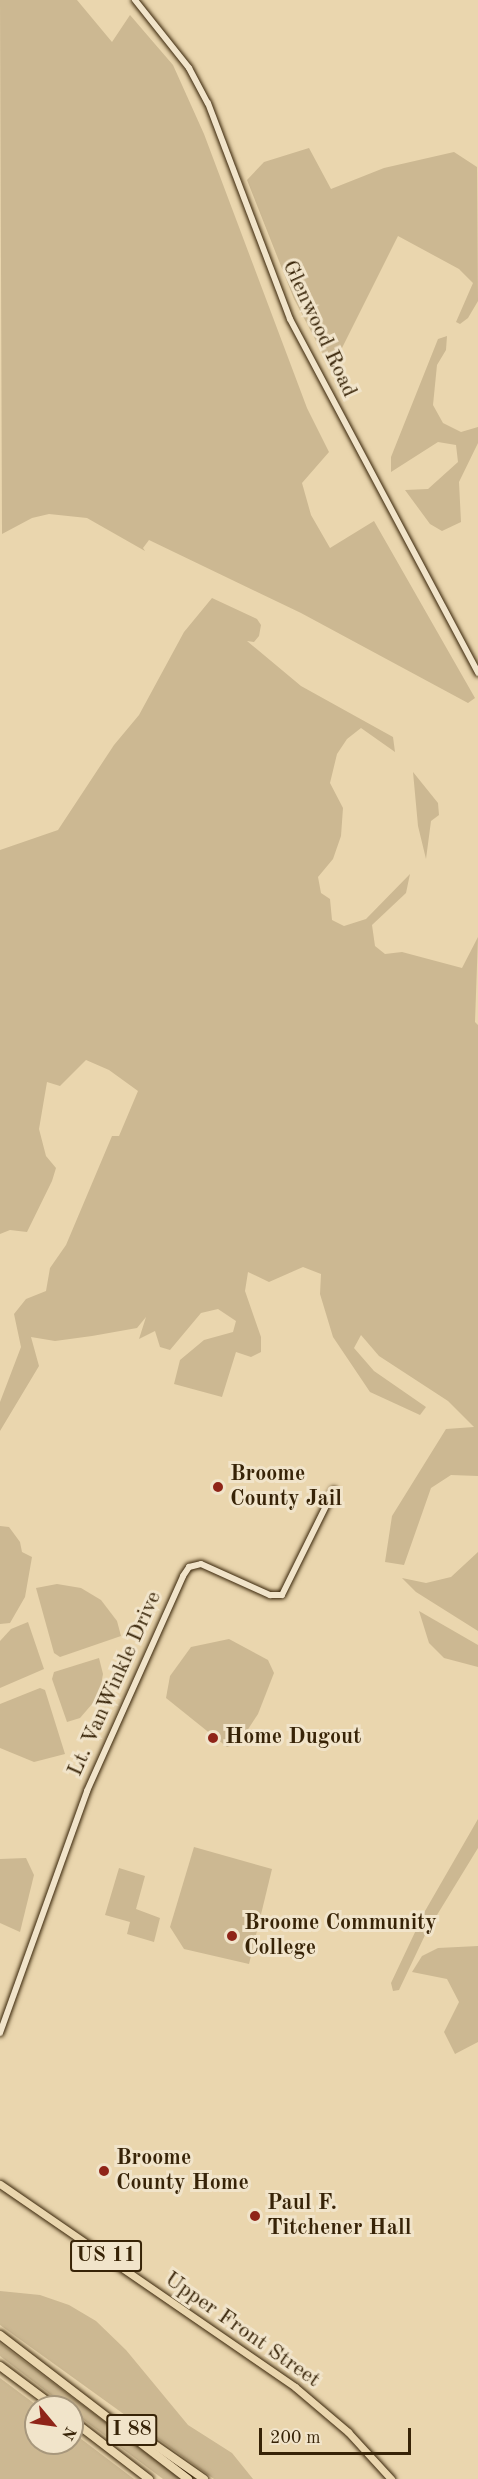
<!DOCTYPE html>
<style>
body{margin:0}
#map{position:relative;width:478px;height:2479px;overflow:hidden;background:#ead6ae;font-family:"Old Standard TT",serif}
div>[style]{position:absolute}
.green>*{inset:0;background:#ccb892}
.roads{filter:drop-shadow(0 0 2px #372307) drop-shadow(0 0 2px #372307)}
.secondary>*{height:6px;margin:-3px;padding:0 3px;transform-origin:3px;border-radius:3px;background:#f1e4ca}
.primary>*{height:7px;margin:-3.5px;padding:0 3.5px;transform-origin:3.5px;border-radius:3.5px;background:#ead6ae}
.highway>*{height:8px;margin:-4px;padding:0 4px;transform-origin:4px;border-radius:4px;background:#ead6ae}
.dots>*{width:16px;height:16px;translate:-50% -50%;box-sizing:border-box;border:3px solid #f1e4ca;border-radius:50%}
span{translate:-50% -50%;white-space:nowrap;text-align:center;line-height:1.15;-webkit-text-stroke:6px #f1e4ca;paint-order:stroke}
.shield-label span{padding:2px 4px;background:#f1e4ca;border:2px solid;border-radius:4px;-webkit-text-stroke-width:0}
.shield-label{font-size:21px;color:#372307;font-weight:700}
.street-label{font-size:22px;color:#372307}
.poi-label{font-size:22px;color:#372307;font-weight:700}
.left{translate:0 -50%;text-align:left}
.north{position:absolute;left:24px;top:2395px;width:60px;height:60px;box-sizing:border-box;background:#f1e4ca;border:2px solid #a7977c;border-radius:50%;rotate:119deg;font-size:16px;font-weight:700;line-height:24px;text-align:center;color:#372307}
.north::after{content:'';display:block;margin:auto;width:21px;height:27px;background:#8f2418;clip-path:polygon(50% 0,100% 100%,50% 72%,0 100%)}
.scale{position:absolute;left:259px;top:2428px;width:152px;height:27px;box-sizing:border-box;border:3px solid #372307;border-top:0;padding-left:8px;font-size:18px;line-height:21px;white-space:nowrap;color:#372307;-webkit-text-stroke:4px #f1e4ca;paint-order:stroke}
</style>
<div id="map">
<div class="green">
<div style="clip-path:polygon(0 0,77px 0,112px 42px,130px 15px,173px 65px,204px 134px,307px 408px,329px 452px,302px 483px,311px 515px,330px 548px,374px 521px,475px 698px,468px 703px,301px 613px,149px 540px,143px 548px,145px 551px,87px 518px,49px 514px,32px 518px,2px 534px)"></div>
<div style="clip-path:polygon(309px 148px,331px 189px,384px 168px,454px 152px,477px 167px,478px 301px,468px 318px,460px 324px,456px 322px,473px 283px,459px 269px,398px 236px,340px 352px,327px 362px,294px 299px,247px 180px,264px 162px)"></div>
<div style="clip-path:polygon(447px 336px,446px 350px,437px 365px,433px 405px,443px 423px,461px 432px,478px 427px,478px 443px,459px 482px,461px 522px,442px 531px,430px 524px,405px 490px,428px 489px,458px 462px,456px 445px,438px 442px,391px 472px,391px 457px,438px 339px)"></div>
<div style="clip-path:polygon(212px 598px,257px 619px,261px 625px,259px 636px,254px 642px,247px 641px,301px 686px,393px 737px,395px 752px,361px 728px,347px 739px,337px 754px,330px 783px,343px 808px,341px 836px,333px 859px,318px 877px,321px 893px,330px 899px,332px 920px,344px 926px,366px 919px,410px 874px,406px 893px,372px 925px,375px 946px,385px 954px,402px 952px,462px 968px,478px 937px,475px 1022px,478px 1025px,478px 1476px,451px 1475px,431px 1488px,404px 1565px,385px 1562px,392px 1516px,446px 1429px,474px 1427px,448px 1401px,379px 1356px,361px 1335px,354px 1348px,374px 1371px,426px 1407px,420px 1415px,370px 1392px,333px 1337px,320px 1294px,321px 1274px,303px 1267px,269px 1282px,248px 1272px,245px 1291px,261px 1337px,261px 1352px,251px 1357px,236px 1352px,222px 1397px,174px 1384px,180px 1360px,204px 1340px,233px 1332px,236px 1321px,218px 1309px,201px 1313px,170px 1350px,160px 1347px,155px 1331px,139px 1339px,146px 1317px,137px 1328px,92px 1336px,55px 1341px,31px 1337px,39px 1366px,0 1431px,0 1402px,21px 1347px,14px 1314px,26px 1299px,46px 1291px,50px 1268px,66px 1245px,112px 1136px,119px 1136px,138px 1091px,109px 1070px,86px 1060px,60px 1086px,47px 1082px,39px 1129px,46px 1156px,56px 1168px,52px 1181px,27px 1232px,10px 1230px,0 1234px,0 850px,58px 830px,114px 745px,139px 715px,184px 632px)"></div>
<div style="clip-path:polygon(413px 772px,438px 803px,439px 815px,431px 821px,426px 859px,418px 826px)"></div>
<div style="clip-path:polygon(0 1526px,9px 1527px,20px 1542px,22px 1552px,32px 1557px,25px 1597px,10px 1623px,0 1624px)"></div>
<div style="clip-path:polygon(478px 1552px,478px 1631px,416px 1592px,402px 1578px,426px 1583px,451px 1577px)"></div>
<div style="clip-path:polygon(57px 1584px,81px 1588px,101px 1600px,117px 1621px,121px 1636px,60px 1657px,54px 1653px,36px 1588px)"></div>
<div style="clip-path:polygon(419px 1611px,478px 1645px,478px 1667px,444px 1658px,429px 1643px)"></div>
<div style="clip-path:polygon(28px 1622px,44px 1669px,0 1688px,0 1641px,11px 1629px)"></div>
<div style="clip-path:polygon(229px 1639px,268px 1660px,274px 1673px,258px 1714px,239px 1743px,227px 1747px,166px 1698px,170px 1676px,191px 1647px)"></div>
<div style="clip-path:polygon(99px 1658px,103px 1674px,99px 1696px,80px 1718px,67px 1722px,52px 1679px,54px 1672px)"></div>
<div style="clip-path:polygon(40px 1688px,45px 1690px,65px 1754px,34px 1762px,0 1748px,0 1704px)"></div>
<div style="clip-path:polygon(478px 1819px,478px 1848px,426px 1933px,399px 1990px,393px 1991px,391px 1983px,425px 1911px)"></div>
<div style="clip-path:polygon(194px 1847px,272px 1869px,249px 1964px,184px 1949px,170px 1927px)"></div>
<div style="clip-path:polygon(26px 1858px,34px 1875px,20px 1932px,0 1923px,0 1859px)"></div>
<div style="clip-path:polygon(119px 1868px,145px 1876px,136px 1909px,160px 1918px,154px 1942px,127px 1934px,130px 1922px,105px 1915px)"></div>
<div style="clip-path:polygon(478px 1946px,478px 2042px,455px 2054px,444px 2032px,459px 2002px,447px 1979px,412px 1972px,422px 1956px,438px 1948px)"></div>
<div style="clip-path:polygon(0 2291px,40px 2295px,69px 2305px,96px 2321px,126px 2350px,188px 2425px,232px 2453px,253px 2479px,214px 2479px,0 2325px)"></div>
<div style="clip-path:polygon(0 2343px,181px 2479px,163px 2479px,72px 2411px,72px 2407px,59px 2401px,0 2356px)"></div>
<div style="clip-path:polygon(0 2378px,39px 2407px,36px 2443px,72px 2443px,72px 2432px,134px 2479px,0 2479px)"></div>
</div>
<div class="roads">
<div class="secondary">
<div style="left:135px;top:0;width:87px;rotate:51.5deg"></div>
<div style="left:189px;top:68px;width:40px;rotate:62deg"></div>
<div style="left:208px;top:103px;width:231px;rotate:69.2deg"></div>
<div style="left:290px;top:319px;width:401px;rotate:62deg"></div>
<div style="left:0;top:2033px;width:257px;rotate:-70.2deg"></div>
<div style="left:87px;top:1791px;width:235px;rotate:-65.9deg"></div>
<div style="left:183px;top:1576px;width:11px;rotate:-56deg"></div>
<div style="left:189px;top:1567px;width:12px;rotate:-14deg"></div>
<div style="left:201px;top:1564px;width:76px;rotate:24.2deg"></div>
<div style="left:270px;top:1595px;width:12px"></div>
<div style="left:282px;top:1595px;width:117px;rotate:-63.7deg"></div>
</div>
<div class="primary">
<div style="left:0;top:2184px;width:358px;rotate:34.5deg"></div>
<div style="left:295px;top:2387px;width:70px;rotate:40.3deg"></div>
<div style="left:348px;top:2432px;width:64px;rotate:47.5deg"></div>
</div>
<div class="highway">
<div style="left:0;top:2335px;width:237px;rotate:37.5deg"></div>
<div style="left:0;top:2366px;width:69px;rotate:36.7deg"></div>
<div style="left:72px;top:2420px;width:97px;rotate:37.5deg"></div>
<div style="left:135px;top:2431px;width:84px;rotate:34.8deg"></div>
</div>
</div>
<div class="dots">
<div style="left:218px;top:1487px;background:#8f2418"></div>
<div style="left:213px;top:1738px;background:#8f2418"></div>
<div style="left:232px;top:1936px;background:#8f2418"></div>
<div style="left:104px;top:2171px;background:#8f2418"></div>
<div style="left:255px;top:2216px;background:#8f2418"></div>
</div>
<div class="shield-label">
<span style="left:106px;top:2256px">US 11</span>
<span style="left:132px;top:2430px">I 88</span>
</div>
<div class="street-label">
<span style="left:319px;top:329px;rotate:65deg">Glenwood Road</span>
<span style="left:115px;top:1684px;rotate:-66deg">Lt. VanWinkle Drive</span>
<span style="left:242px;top:2330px;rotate:35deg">Upper Front Street</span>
</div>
<div class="poi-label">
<span class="left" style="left:230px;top:1487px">Broome<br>County Jail</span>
<span class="left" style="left:225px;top:1738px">Home Dugout</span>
<span class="left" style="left:244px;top:1936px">Broome Community<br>College</span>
<span class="left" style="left:116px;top:2171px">Broome<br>County Home</span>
<span class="left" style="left:267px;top:2216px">Paul F.<br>Titchener Hall</span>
</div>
<div class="north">N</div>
<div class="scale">200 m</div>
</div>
